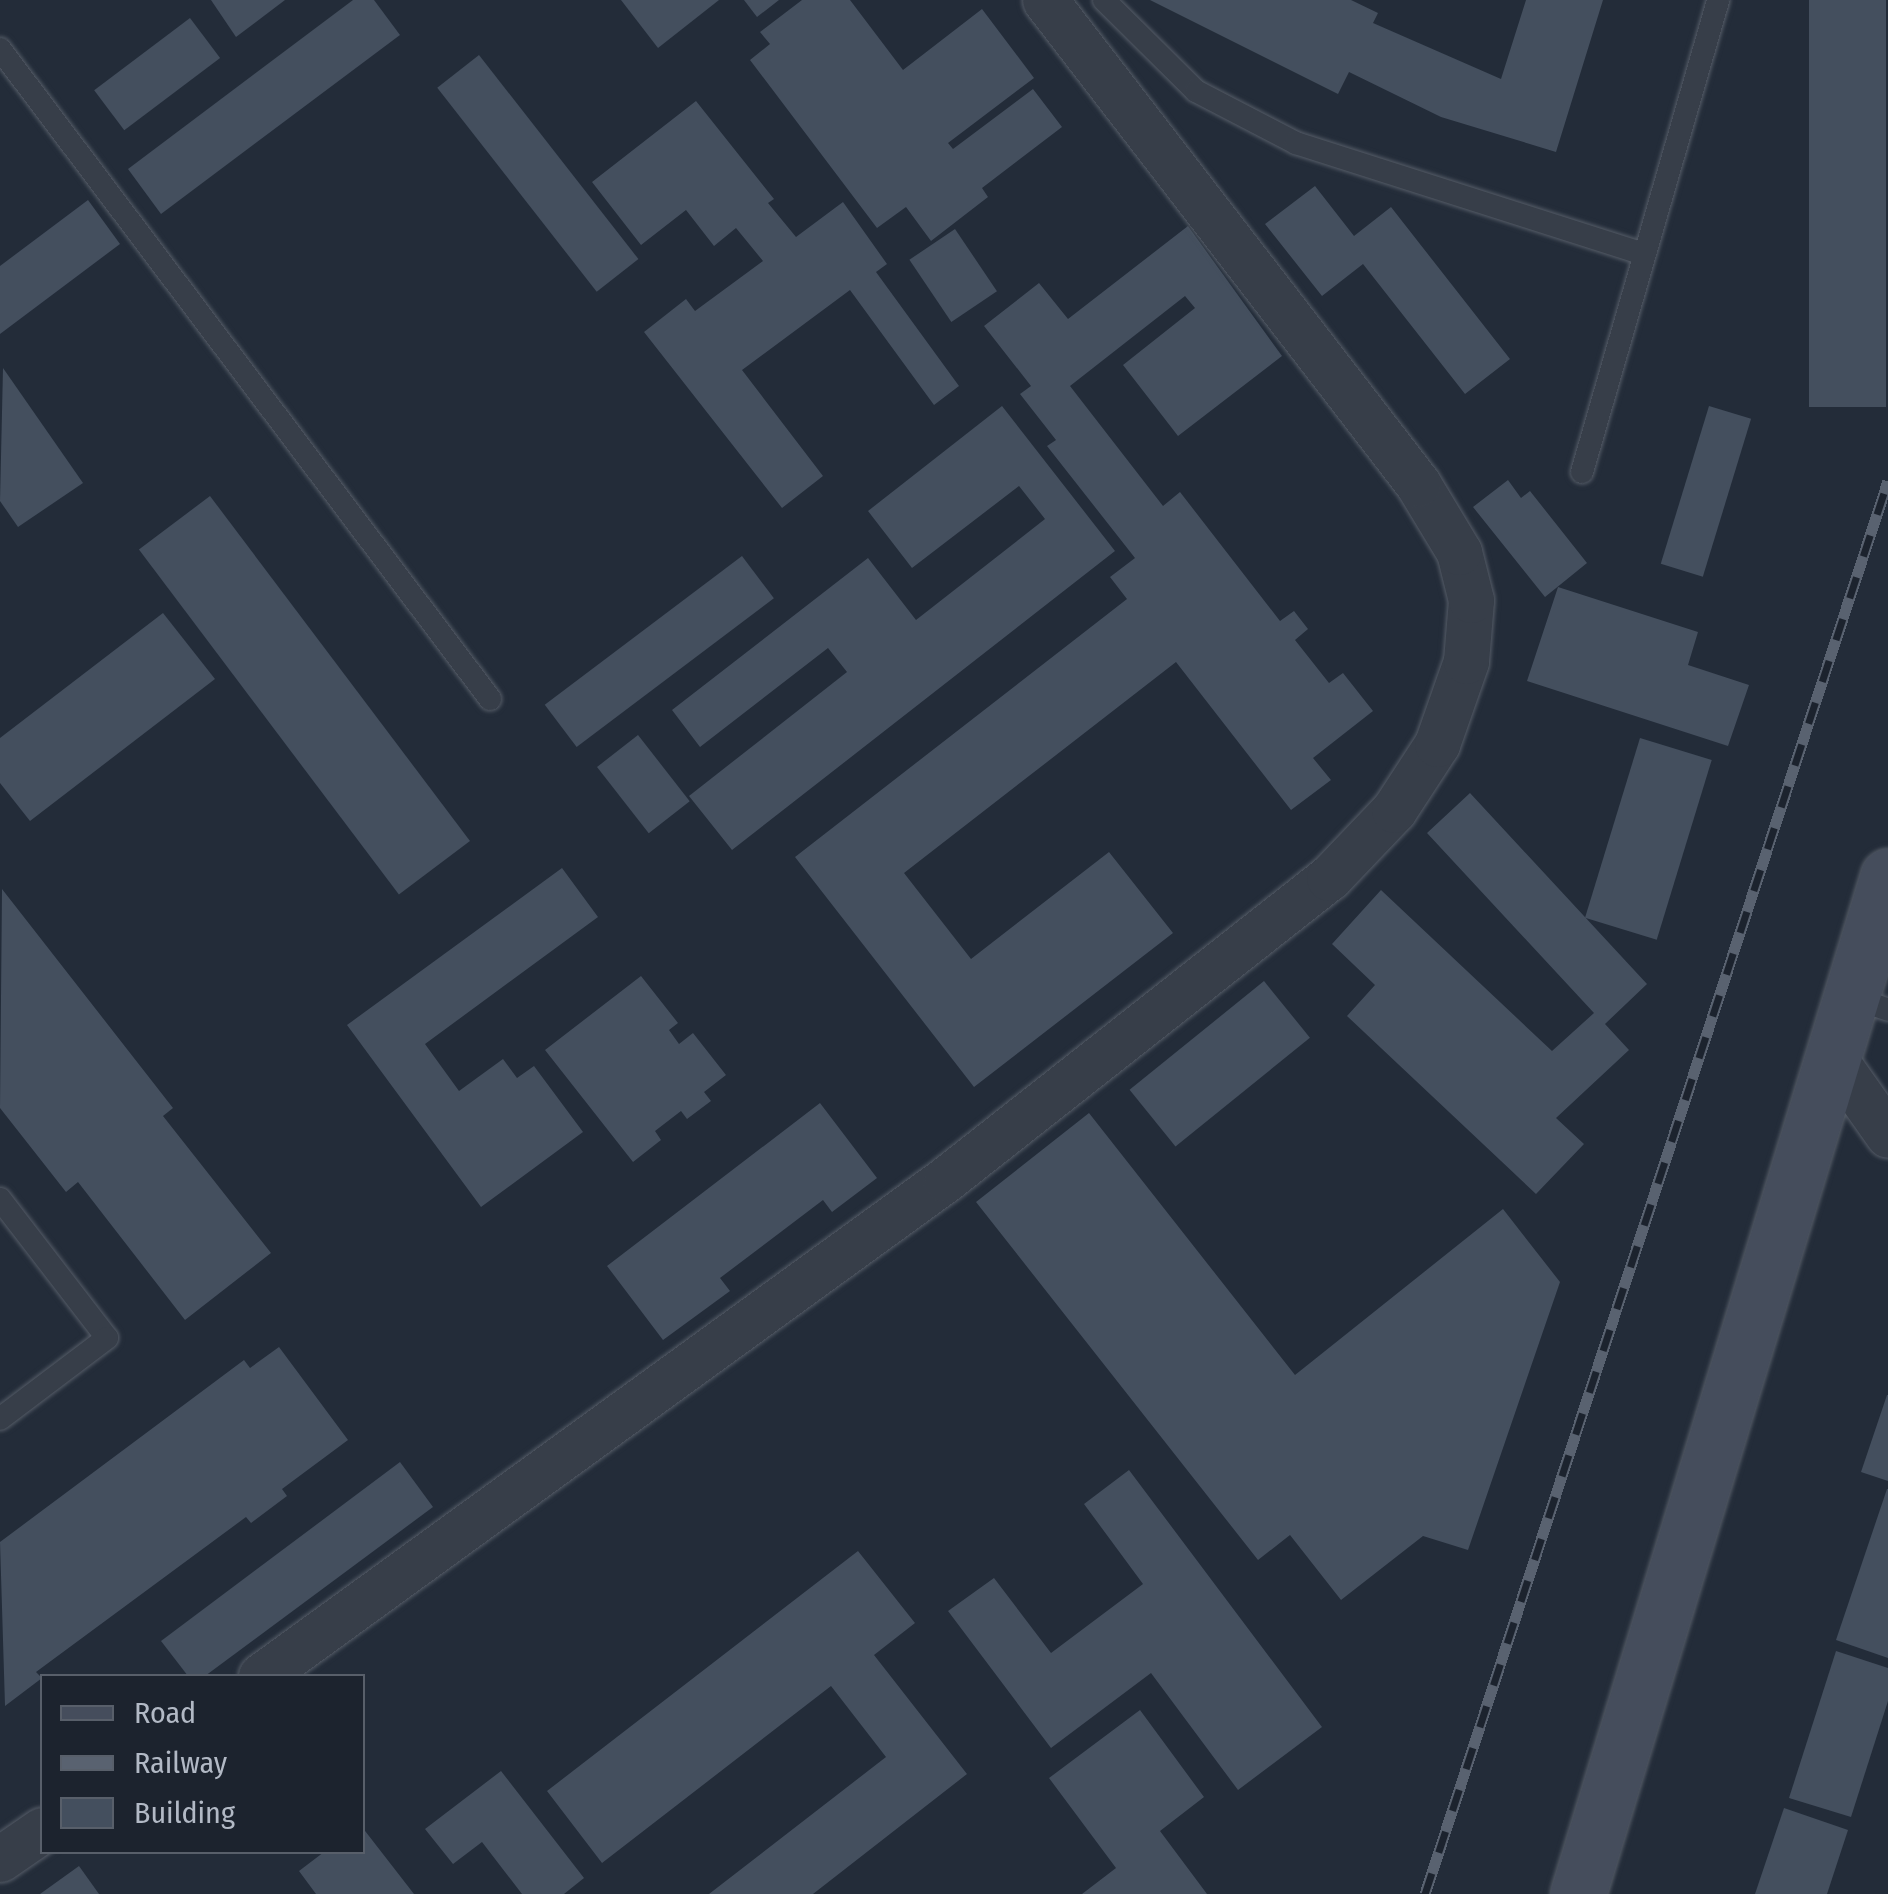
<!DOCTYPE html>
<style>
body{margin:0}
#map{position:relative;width:1888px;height:1894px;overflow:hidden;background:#232c39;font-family:"Fira Sans Condensed",sans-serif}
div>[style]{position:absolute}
.building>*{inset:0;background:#444f5e;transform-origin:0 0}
.roads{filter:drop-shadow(0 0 2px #555c67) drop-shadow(0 0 2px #555c67)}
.lane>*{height:22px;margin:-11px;padding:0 11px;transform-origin:11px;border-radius:11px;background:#373e49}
.street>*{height:45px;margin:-22.5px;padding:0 22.5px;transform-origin:22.5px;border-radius:22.5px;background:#373e49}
.secondary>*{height:55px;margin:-27.5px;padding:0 27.5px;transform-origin:27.5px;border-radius:27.5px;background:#454d5c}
.rail>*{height:11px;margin-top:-5.5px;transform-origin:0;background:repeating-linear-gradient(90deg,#1c232e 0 22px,#596270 0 44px);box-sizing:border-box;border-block:2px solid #596270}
span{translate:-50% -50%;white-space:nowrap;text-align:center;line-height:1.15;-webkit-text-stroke:8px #1c232e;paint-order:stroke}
.legend{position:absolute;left:40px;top:1674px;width:325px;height:180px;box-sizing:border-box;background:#1c232e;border:2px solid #585f6a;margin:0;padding:12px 18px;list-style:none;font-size:30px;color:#b2b9c5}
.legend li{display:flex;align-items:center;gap:20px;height:50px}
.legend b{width:50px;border:2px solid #585f6a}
</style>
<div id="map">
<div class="building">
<div style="clip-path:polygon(211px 0,285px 0,236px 37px)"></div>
<div style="clip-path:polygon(353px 0,374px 0,400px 35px,161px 214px,128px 169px)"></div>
<div style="clip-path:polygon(621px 0,719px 0,658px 48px)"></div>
<div style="clip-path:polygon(744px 0,779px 0,757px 17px)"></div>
<div style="clip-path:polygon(802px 0,850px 0,903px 70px,982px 9px,1034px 78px,948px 143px,953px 149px,1033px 89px,1062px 127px,982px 188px,988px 197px,931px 241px,906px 207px,877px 228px,750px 60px,770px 44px,760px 32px)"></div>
<div style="clip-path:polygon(1150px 0,1351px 0,1378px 13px,1373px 23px,1501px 79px,1526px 0,1603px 0,1556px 152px,1441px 117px,1349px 72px,1338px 94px)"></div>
<div style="left:1809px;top:0;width:77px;height:407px"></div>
<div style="left:190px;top:18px;width:50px;height:120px;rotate:53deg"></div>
<div style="left:479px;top:55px;width:259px;height:53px;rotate:52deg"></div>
<div style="clip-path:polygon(696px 101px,774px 199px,768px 203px,796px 237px,843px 202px,887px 264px,876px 272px,959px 386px,934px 405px,850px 290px,742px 370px,823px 476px,782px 508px,644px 332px,686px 299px,695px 311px,763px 261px,736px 228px,714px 246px,686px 210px,641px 245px,592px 182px)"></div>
<div style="clip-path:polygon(1315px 186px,1354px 236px,1391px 207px,1510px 359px,1465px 394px,1363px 264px,1322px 296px,1265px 224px)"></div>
<div style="clip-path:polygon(88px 200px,120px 244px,0 334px,0 266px)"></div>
<div style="clip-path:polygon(1188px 226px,1282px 356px,1178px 436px,1123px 365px,1195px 308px,1185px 296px,1070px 386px,1163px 506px,1180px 492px,1280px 621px,1294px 611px,1308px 629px,1295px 640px,1329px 683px,1343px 673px,1373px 711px,1313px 758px,1331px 780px,1291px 810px,1176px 662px,904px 873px,971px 959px,1109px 852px,1173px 933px,974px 1087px,795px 857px,1127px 599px,1110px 577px,1135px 558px,1047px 446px,1056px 440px,1020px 394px,1031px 386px,984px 326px,1039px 283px,1068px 319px)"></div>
<div style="left:955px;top:229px;width:75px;height:55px;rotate:56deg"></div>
<div style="clip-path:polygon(3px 368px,83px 483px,18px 527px,0 501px)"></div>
<div style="clip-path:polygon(1002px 406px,1115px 551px,732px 850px,689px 796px,847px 672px,828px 648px,700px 747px,672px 710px,868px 558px,916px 620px,1045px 519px,1019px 486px,912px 568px,868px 511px)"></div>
<div style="left:1709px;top:406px;width:44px;height:165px;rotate:17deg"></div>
<div style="clip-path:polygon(1508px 480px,1521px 498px,1530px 491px,1587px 563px,1545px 597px,1473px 507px)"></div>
<div style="left:210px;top:496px;width:432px;height:89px;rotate:53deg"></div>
<div style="left:742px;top:556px;width:53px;height:247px;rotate:53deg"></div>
<div style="clip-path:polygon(1558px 587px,1698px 632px,1688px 665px,1749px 685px,1728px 746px,1527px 681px)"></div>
<div style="clip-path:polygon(163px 613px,215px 679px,30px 821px,0 783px,0 738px)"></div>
<div style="left:638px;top:735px;width:84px;height:52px;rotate:52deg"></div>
<div style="left:1640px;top:738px;width:75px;height:188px;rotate:17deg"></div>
<div style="clip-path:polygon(1470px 793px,1647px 984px,1605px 1024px,1629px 1050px,1556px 1118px,1584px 1144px,1536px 1194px,1347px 1016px,1375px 985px,1332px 944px,1381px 890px,1552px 1051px,1594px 1013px,1427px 833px)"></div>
<div style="clip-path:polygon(562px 868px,598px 917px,425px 1044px,459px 1091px,503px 1059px,517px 1078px,534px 1066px,583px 1132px,481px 1207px,347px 1025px)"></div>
<div style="clip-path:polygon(2px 889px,173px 1108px,163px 1116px,271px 1253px,185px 1320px,78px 1182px,66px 1192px,0 1108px)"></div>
<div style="clip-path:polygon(641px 976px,678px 1023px,669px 1030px,679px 1044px,693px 1033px,726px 1075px,704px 1092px,711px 1101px,687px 1119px,681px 1111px,655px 1131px,661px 1140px,633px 1162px,545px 1050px)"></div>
<div style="left:1264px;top:981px;width:73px;height:173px;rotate:51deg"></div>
<div style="clip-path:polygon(820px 1103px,877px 1178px,832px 1212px,823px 1200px,720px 1278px,730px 1291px,663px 1340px,607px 1266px)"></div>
<div style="clip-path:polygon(1089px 1113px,1295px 1375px,1503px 1209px,1560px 1282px,1468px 1550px,1423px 1536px,1341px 1600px,1290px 1535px,1258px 1560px,976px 1202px)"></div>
<div style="clip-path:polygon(279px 1347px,348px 1440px,282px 1489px,287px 1496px,251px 1523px,246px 1517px,36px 1672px,42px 1678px,5px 1706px,0 1542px,244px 1360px,250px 1368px)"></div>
<div style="clip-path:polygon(1887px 1395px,1888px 1395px,1888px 1481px,1861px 1472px)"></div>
<div style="clip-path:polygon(400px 1462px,433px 1507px,205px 1676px,188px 1676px,161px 1641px)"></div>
<div style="clip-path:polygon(1129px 1470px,1322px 1727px,1238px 1790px,1151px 1673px,1051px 1748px,948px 1611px,994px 1578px,1051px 1653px,1143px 1584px,1084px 1504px)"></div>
<div style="clip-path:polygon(1887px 1489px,1888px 1489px,1888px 1658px,1836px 1640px)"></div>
<div style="clip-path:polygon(858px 1551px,915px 1623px,874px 1655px,967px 1774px,813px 1894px,709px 1894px,886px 1757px,831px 1686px,602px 1863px,547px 1791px)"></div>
<div style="clip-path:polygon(1836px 1651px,1888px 1668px,1888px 1701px,1851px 1817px,1789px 1798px)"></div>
<div style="clip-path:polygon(1140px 1710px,1204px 1797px,1160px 1831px,1207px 1894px,1082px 1894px,1116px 1868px,1049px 1778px)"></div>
<div style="clip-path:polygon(501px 1771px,584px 1878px,564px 1894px,522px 1894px,482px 1842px,453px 1864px,425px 1829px)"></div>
<div style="clip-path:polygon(1784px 1808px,1848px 1830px,1827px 1894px,1755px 1894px)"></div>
<div style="clip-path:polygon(362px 1827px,414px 1894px,316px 1894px,299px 1871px,324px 1852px,362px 1852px)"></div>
<div style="clip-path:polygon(79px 1866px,99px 1894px,40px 1894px)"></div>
</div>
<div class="roads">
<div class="lane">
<div style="left:1104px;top:0;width:129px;rotate:44.7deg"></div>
<div style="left:1196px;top:91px;width:113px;rotate:27.5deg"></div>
<div style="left:1296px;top:143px;width:364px;rotate:17.7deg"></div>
<div style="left:0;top:49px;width:814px;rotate:52.99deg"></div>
<div style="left:1582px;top:472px;width:491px;rotate:-73.9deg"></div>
<div style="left:1851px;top:997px;width:39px;rotate:19deg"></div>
<div style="left:0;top:1199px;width:175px;rotate:52.4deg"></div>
<div style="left:107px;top:1338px;width:134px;rotate:142.9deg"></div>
</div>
<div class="street">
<div style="left:1833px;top:1057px;width:95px;rotate:54.8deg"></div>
<div style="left:261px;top:1676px;width:846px;rotate:-35.96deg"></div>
<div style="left:946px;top:1179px;width:487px;rotate:-38.2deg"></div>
<div style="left:1329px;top:878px;width:94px;rotate:-46.3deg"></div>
<div style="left:1394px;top:810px;width:79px;rotate:-56.9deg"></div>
<div style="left:1437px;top:744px;width:88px;rotate:-70.7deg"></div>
<div style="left:1466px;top:661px;width:61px;rotate:-85.3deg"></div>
<div style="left:1471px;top:600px;width:49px;rotate:-104deg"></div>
<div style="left:1459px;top:552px;width:79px;rotate:-121.1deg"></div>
<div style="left:1418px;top:484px;width:611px;rotate:-127.62deg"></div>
<div style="left:0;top:1859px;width:51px;rotate:-34.6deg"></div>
</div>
<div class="secondary">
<div style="left:1578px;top:1894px;width:1064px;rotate:-73.06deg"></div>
</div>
</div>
<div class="rail">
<div style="left:1425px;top:1894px;width:1487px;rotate:-71.86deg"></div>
</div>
<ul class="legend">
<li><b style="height:12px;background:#454d5c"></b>Road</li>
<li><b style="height:12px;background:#596270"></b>Railway</li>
<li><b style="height:28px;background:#444f5e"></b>Building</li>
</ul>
</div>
